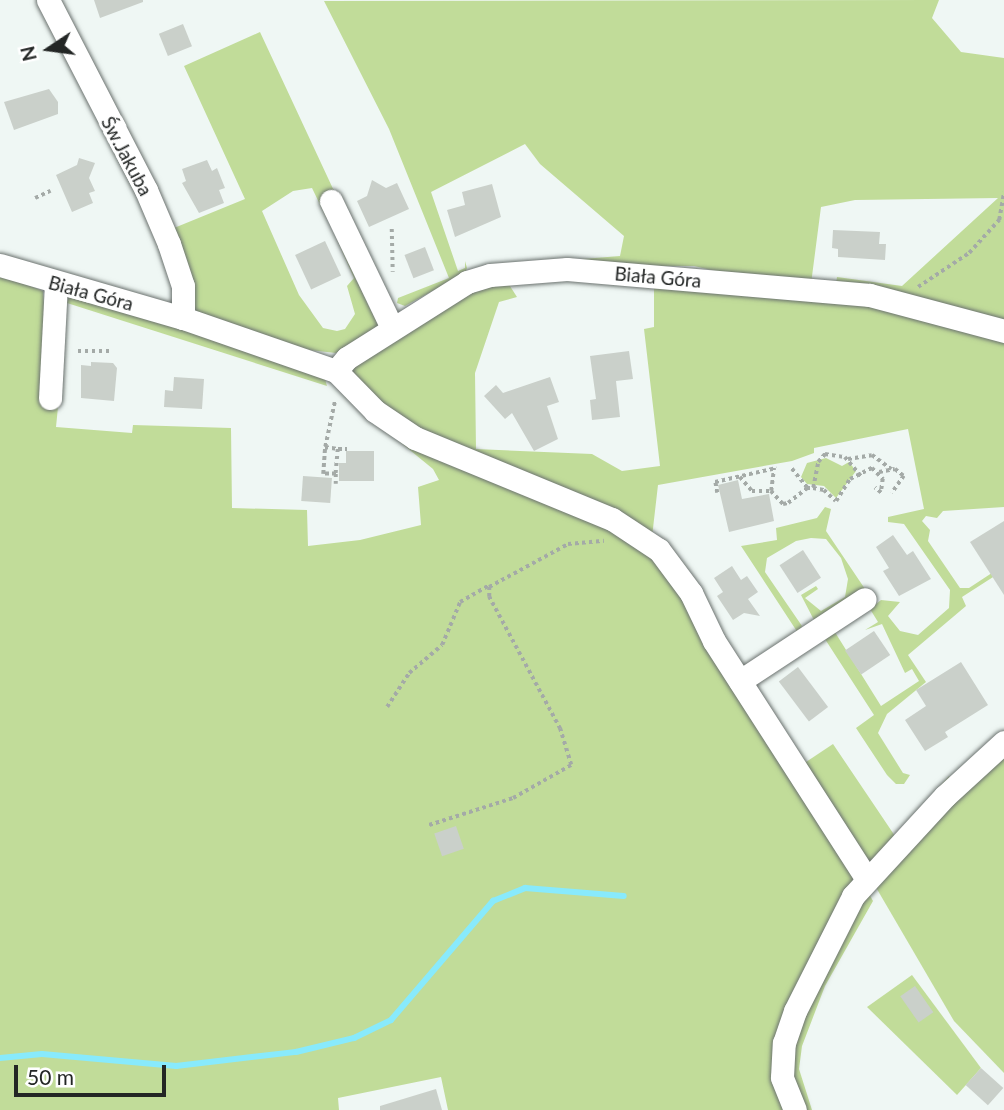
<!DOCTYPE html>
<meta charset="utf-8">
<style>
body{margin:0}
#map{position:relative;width:1004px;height:1110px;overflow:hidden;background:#eff7f4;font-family:Lato,sans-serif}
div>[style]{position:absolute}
.green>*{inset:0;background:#c1dc99}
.stream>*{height:6px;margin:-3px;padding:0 3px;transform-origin:3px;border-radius:3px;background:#88eafc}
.building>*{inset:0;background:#cad0ca;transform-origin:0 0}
.path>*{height:3.5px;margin-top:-1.75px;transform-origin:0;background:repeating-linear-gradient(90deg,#a4aaa7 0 3.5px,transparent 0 7px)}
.roads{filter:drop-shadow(0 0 2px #6b726f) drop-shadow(0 0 2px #6b726f)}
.minor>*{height:23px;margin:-11.5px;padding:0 11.5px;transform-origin:11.5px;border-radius:11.5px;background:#fff}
span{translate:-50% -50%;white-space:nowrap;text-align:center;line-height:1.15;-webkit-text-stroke:6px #fff;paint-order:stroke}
.street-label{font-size:19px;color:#232625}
.north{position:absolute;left:14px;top:14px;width:70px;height:70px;-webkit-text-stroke:5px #fff;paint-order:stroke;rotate:257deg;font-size:19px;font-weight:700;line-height:28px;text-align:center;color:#232625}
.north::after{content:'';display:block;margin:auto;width:24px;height:32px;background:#232625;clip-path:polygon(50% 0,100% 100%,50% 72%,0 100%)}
.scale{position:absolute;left:14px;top:1065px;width:152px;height:32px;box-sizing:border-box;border:4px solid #232625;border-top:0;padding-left:9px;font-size:21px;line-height:24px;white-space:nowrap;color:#232625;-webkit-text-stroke:5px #fff;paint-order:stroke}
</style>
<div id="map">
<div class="green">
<div style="clip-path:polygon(939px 0,932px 18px,961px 52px,1004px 58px,1004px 324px,836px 284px,837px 277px,902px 286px,998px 198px,855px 200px,821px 207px,811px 284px,741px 277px,694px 266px,495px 266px,620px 256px,624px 236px,540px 164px,525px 144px,431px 192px,458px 271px,465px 268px,465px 261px,467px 268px,465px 273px,405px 306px,397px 303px,398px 298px,449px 278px,389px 129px,324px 1px)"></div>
<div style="clip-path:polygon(260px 32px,382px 294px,326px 217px,312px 188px,293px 191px,262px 211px,299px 295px,323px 328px,337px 331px,345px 329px,355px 314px,347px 286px,354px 278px,334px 233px,379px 327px,336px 353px,300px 349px,194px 316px,174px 228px,245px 199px,184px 66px)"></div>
<div style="clip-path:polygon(0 274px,43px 291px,50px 408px,58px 407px,56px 427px,132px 433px,133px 425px,231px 428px,232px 508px,307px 510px,308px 546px,360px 540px,421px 525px,418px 487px,439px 480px,433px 469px,345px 397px,353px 383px,349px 370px,442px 301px,506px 280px,517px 297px,499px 302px,475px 373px,476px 449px,592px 454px,622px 471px,660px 466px,644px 329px,654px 327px,654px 282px,874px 302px,1004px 337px,1004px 507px,943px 511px,937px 518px,926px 516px,922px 521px,930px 530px,928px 541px,960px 588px,969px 588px,1004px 565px,1004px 570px,962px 597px,966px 606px,908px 655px,926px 682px,887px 714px,878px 733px,903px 773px,910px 775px,904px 784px,896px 784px,887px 775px,856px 728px,874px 715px,823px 636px,833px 629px,881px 706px,919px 681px,912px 669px,905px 673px,882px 624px,865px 630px,878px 622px,870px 609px,881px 600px,900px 602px,888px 616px,900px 631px,918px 635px,949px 608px,950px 590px,904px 524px,888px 522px,888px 517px,924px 509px,908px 429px,814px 448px,814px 453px,792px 461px,658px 485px,652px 537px,856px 876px,794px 1003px,789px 1110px,448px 1110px,441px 1077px,338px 1098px,339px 1110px,0 1110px)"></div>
<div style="clip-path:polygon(69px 294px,323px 372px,327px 386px,67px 303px)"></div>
<div style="clip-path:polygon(826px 458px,842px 466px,849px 462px,856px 471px,836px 498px,824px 486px,807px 484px,801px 477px,807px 463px)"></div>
<div style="clip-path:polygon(825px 507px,831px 509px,826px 531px,865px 589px,815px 622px,801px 595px,816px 586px,818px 589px,805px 598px,821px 611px,845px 597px,848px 579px,841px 558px,826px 539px,811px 538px,796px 541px,767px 558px,765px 572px,802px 626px,798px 633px,741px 546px,777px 540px,776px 528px,817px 518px)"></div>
<div style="clip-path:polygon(833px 744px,895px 836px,949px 776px,951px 780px,870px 863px,864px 861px,800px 766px)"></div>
<div style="clip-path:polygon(1004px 750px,1004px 1073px,954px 1021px,874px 884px)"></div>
<div style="clip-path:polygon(868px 892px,873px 901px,825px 986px,802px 1046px,799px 1069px,812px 1110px,802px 1110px,787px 1051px)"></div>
<div style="clip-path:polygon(912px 975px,981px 1068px,957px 1095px,867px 1007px)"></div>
</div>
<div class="stream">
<div style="left:0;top:1058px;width:42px;rotate:-5.4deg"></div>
<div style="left:42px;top:1054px;width:135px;rotate:5.1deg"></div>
<div style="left:176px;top:1066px;width:121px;rotate:-6.7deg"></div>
<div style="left:296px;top:1052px;width:60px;rotate:-13.6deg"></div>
<div style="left:354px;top:1038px;width:41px;rotate:-25.9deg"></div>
<div style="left:391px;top:1020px;width:157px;rotate:-49.4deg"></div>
<div style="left:493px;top:901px;width:35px;rotate:-22deg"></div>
<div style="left:525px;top:888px;width:99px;rotate:4.6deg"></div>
</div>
<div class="building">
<div style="clip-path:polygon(94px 0,143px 0,143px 2px,100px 18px)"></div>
<div style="left:183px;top:24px;width:24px;height:26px;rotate:68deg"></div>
<div style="clip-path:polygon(49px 89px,58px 102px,58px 114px,14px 130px,4px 102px)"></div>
<div style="clip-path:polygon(79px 158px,95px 163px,89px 178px,95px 191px,89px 193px,93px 203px,72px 212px,56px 175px,77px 165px)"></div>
<div style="clip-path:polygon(207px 160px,212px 171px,217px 168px,225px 188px,219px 190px,224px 203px,199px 213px,182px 183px,186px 181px,182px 169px)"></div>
<div style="clip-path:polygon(372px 180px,386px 188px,397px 183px,409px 209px,369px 227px,357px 201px,367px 196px)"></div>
<div style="clip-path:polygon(492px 184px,501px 217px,455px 237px,447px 210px,465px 205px,462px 192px)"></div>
<div style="clip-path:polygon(833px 230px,880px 232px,879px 244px,886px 244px,885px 260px,838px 257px,838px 249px,832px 248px)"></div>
<div style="left:325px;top:241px;width:38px;height:33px;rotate:65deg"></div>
<div style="left:425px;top:247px;width:25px;height:22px;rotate:69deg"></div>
<div style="clip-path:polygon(629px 351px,633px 379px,616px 381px,620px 417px,592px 420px,590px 400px,596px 399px,590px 356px)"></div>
<div style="clip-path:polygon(91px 362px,113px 363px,117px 368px,114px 401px,81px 398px,81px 365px,91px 366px)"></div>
<div style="clip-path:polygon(174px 377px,204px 379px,202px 409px,164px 407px,165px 390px,173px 391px)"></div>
<div style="clip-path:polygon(550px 377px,559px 402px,547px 406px,558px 439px,534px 451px,512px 413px,505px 419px,484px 396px,496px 385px,503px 393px)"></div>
<div style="clip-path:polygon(346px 451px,374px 451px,374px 481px,339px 481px,339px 463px,346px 463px)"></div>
<div style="left:303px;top:476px;width:29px;height:25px;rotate:4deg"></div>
<div style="clip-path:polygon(738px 480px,742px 499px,769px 494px,774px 521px,729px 532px,718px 485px)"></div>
<div style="clip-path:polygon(1004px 521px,1004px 595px,970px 542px)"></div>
<div style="clip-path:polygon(893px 535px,907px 555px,913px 551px,931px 579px,899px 596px,883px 571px,889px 568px,876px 547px)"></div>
<div style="left:803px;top:550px;width:33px;height:28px;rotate:57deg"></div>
<div style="clip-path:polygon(732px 566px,741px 580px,747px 576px,758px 592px,748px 599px,760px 616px,744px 613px,733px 620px,717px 596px,723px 592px,714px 578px)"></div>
<div style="left:874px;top:631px;width:29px;height:35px;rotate:56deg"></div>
<div style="clip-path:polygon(961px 662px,988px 705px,945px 732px,948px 737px,925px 751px,905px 720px,926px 706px,916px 690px)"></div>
<div style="left:798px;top:667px;width:50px;height:24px;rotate:53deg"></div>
<div style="left:456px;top:826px;width:24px;height:23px;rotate:71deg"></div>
<div style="left:915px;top:986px;width:32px;height:18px;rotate:55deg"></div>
<div style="left:981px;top:1068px;width:30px;height:23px;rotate:42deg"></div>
<div style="clip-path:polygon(436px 1089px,442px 1110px,380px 1110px,380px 1106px)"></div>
</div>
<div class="path">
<div style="left:35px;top:198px;width:17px;rotate:-25deg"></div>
<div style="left:392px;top:229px;width:43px;rotate:88.7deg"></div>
<div style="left:918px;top:287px;width:61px;rotate:-33.7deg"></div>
<div style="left:969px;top:253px;width:45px;rotate:-47.7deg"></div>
<div style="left:999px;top:220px;width:28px;rotate:-80deg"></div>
<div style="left:78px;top:351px;width:33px"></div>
<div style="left:325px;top:447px;width:13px;rotate:9deg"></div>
<div style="left:338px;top:449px;width:25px;rotate:95deg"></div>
<div style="left:336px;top:474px;width:13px;rotate:180deg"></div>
<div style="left:323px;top:474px;width:27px;rotate:-86deg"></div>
<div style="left:325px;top:447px;width:48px;rotate:-78deg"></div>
<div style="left:338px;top:449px;width:9px"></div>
<div style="left:848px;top:459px;width:24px;rotate:-9deg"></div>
<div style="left:872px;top:455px;width:24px;rotate:36deg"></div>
<div style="left:879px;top:472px;width:16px;rotate:-11deg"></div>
<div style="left:895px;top:469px;width:11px;rotate:38deg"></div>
<div style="left:904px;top:476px;width:21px;rotate:125deg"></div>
<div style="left:336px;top:474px;width:10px;rotate:90deg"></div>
<div style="left:740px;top:477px;width:18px;rotate:49deg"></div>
<div style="left:752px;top:491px;width:19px"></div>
<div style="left:771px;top:491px;width:23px;rotate:-83deg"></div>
<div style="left:807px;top:488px;width:6px"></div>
<div style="left:813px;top:488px;width:26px;rotate:-79deg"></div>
<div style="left:818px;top:462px;width:11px;rotate:-49deg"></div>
<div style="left:825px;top:454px;width:20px;rotate:9deg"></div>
<div style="left:845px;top:457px;width:26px;rotate:50deg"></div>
<div style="left:813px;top:488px;width:11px;rotate:10deg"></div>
<div style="left:824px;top:490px;width:16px;rotate:43deg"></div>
<div style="left:836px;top:501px;width:26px;rotate:-58deg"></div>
<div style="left:850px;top:479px;width:25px;rotate:-27deg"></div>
<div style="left:872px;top:468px;width:16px;rotate:45deg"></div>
<div style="left:883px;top:479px;width:14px;rotate:98deg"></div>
<div style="left:881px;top:493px;width:8px;rotate:-140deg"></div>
<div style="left:771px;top:491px;width:18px;rotate:47deg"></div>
<div style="left:783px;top:504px;width:5px;rotate:-11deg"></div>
<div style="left:788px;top:503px;width:24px;rotate:-38deg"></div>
<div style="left:807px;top:488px;width:27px;rotate:-129deg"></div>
<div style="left:717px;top:493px;width:11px;rotate:-100deg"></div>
<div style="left:715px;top:482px;width:63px;rotate:-12.9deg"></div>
<div style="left:387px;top:707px;width:40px;rotate:-57.1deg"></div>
<div style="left:409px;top:673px;width:43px;rotate:-40.3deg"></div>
<div style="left:442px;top:645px;width:47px;rotate:-67.3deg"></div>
<div style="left:460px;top:602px;width:34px;rotate:-30deg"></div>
<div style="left:429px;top:825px;width:88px;rotate:-17.8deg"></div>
<div style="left:513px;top:798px;width:67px;rotate:-29.6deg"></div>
<div style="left:571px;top:765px;width:38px;rotate:-107deg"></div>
<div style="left:560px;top:729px;width:150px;rotate:-118.3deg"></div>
<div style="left:489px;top:597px;width:10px;rotate:-90deg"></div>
<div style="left:489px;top:587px;width:90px;rotate:-28.6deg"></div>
<div style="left:568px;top:544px;width:36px;rotate:-5deg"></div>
</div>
<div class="roads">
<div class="minor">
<div style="left:48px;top:0;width:214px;rotate:62.7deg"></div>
<div style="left:146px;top:190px;width:59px;rotate:66.9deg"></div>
<div style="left:169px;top:244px;width:44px;rotate:71.6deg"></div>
<div style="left:183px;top:286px;width:32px;rotate:90deg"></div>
<div style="left:331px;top:201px;width:141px;rotate:64.3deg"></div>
<div style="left:0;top:265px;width:191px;rotate:16.2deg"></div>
<div style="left:183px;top:318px;width:162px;rotate:19.1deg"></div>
<div style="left:336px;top:371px;width:56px;rotate:45.7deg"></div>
<div style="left:375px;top:411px;width:48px;rotate:34deg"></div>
<div style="left:415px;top:438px;width:213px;rotate:22.4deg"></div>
<div style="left:612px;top:519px;width:56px;rotate:33.4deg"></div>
<div style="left:659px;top:550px;width:54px;rotate:53.3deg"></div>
<div style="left:691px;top:593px;width:53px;rotate:64.4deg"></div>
<div style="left:714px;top:641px;width:282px;rotate:57.3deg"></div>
<div style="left:336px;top:371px;width:17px;rotate:-50deg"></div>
<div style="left:347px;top:358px;width:142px;rotate:-32.3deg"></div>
<div style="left:467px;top:282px;width:24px;rotate:-17deg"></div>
<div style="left:490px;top:275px;width:77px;rotate:-4.5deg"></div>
<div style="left:567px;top:269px;width:304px;rotate:4.9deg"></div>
<div style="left:870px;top:295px;width:139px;rotate:15deg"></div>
<div style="left:50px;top:398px;width:114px;rotate:-87deg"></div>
<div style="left:740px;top:681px;width:149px;rotate:-33.3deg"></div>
<div style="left:795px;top:1110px;width:35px;rotate:-112deg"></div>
<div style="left:782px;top:1077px;width:34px;rotate:-87deg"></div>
<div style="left:784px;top:1043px;width:34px;rotate:-71deg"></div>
<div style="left:795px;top:1011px;width:129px;rotate:-63.2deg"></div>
<div style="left:853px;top:896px;width:136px;rotate:-47.4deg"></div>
<div style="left:945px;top:796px;width:80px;rotate:-42.5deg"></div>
</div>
</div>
<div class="street-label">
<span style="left:127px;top:156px;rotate:62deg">Św.Jakuba</span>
<span style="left:658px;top:277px;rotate:5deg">Biała Góra</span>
<span style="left:91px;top:293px;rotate:15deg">Biała Góra</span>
</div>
<div class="north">N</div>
<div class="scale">50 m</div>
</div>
